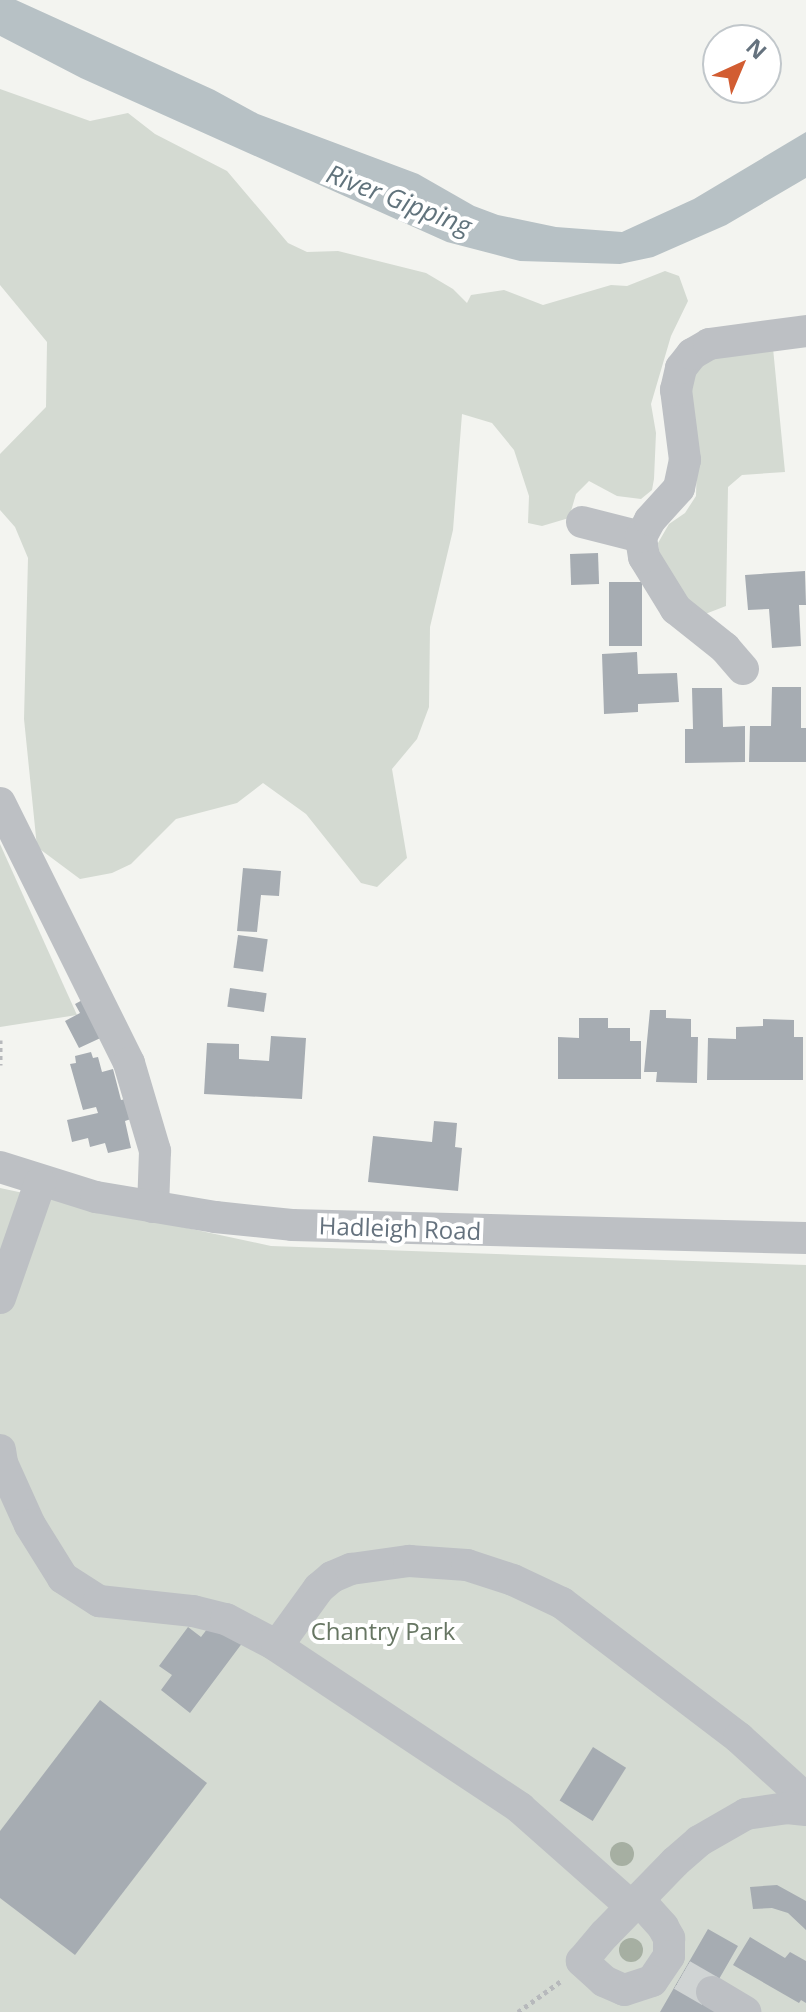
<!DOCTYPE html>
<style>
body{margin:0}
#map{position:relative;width:806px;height:2012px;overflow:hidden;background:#f3f4f0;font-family:"Open Sans",sans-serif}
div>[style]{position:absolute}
.green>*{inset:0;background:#d4dad2}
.water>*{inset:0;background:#b7c1c5}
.building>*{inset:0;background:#a6acb2;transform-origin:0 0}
.minor-tunnel>*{height:32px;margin-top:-16px;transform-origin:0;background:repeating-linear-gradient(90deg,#d0d4d4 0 32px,transparent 0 48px)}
.path>*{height:5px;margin-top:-2.5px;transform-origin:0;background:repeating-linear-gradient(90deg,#b7b9bc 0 4px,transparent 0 8px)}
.minor>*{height:32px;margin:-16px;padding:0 16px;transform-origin:16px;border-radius:16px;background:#bdc0c4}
.trees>*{width:24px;height:24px;margin:-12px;border-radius:50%;background:#a6afa2}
span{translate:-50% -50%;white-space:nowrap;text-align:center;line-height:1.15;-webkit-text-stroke:8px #fff;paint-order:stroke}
.street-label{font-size:24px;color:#65727e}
.park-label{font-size:24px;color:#677663}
.water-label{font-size:26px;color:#61737c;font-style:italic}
.north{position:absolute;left:702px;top:24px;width:80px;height:80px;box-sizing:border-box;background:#fff;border:2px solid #c1c7cb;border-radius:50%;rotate:44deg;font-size:22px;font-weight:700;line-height:32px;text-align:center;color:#65727e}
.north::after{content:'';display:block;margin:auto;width:28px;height:36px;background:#d25d32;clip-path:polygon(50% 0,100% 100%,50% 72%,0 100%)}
</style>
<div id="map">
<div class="green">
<div style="clip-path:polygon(0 89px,90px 121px,128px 113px,155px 134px,227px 171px,288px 243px,307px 252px,338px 251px,426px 273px,453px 289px,467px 303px,471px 295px,504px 290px,543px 305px,611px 285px,627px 286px,665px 271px,679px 276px,688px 301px,671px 336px,651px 404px,656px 433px,654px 479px,652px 490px,641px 499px,617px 496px,589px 481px,576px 494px,569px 518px,542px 526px,528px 523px,529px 496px,514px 450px,492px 423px,462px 414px,453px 530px,430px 627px,429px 707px,417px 739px,392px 769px,407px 858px,377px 887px,361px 883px,306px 814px,263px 783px,237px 803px,176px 819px,131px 864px,112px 873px,80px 879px,37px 847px,24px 719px,28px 558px,15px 527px,0 510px,0 454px,46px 407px,47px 342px,0 285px)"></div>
<div style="clip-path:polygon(773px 348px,785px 472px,742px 475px,728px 487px,726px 606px,700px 616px,661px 564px,658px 543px,669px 524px,685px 513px,696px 496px,697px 457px,689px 378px,701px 361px)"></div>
<div style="clip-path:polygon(0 844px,77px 1015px,0 1027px)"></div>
<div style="clip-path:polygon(0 1188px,271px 1246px,806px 1265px,806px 2012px,0 2012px)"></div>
</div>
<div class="water">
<div style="clip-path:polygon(0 0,16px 0,214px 90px,258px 114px,418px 174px,474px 206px,498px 215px,556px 227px,622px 232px,694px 199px,806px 132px,806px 178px,726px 225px,653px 257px,620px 264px,520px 261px,447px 242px,81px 78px,0 36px)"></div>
</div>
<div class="building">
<div style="left:598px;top:553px;width:31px;height:28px;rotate:88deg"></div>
<div style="clip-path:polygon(805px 571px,806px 605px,799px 605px,801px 646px,772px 648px,769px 609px,748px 610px,745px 575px)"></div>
<div style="left:609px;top:582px;width:33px;height:64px"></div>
<div style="clip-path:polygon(637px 652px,638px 674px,677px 673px,679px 702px,638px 704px,638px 712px,604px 714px,602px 654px)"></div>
<div style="clip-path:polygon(772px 687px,801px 687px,801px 728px,806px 728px,806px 762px,749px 762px,750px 726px,771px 726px)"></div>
<div style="clip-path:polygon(692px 688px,722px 688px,723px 727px,745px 726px,745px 762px,685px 763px,685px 729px,693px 729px)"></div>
<div style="clip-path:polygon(243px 868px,281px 871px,279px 896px,261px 895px,257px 932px,237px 931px)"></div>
<div style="left:238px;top:935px;width:30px;height:33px;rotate:8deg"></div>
<div style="left:230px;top:988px;width:37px;height:19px;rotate:8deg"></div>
<div style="clip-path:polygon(88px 997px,107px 1035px,79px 1048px,65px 1021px,80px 1013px,75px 1004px)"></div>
<div style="clip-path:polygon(650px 1010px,666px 1010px,666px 1018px,691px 1019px,691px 1037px,698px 1037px,697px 1083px,656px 1082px,657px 1072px,644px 1072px)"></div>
<div style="clip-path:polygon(579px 1018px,608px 1018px,608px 1028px,630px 1028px,630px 1041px,641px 1041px,641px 1079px,558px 1079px,558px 1037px,579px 1038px)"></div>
<div style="clip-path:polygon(763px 1019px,794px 1020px,794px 1037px,803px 1037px,803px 1080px,707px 1080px,708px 1038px,736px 1039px,736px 1027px,763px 1026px)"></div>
<div style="clip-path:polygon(271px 1036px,306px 1038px,302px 1099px,204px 1094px,207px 1043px,239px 1044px,239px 1059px,269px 1061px)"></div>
<div style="clip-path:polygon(91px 1052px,93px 1058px,98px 1057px,102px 1072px,113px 1069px,121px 1100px,126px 1099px,131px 1119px,125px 1121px,131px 1148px,108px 1153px,105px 1143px,90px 1147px,88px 1138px,72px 1142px,67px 1120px,98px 1113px,96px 1107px,83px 1110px,70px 1064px,76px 1063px,75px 1056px)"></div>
<div style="clip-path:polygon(434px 1121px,457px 1123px,455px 1147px,462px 1148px,458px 1191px,368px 1182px,373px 1136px,432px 1142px)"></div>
<div style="clip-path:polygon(214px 1620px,243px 1642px,190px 1713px,161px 1690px,172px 1675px,159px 1666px,188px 1627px,201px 1637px)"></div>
<div style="clip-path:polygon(100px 1700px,207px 1783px,75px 1955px,0 1898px,0 1831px)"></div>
<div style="left:593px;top:1747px;width:39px;height:63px;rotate:32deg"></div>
<div style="clip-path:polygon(777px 1885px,806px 1901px,806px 1930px,788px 1913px,772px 1908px,753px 1909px,750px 1887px)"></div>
<div style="clip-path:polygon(708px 1929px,738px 1946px,707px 2000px,728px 2012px,660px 2012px)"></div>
<div style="clip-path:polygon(750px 1937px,785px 1958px,790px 1952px,806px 1961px,806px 2003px,801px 2000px,799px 2003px,733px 1965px)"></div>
</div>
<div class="minor-tunnel">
<div style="left:682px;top:1975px;width:34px;rotate:30deg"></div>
</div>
<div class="path">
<div style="left:0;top:1040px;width:25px;rotate:90deg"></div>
<div style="left:518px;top:2012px;width:53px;rotate:-35.8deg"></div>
</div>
<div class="minor">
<div style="left:582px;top:522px;width:61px;rotate:14.3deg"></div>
<div style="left:743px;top:669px;width:28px;rotate:-131deg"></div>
<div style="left:725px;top:648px;width:63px;rotate:-141.5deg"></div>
<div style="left:676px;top:609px;width:61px;rotate:-121.6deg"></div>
<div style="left:644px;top:557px;width:20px;rotate:-99deg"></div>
<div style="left:641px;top:537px;width:19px;rotate:-62deg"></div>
<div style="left:650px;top:520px;width:43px;rotate:-47.8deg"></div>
<div style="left:679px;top:488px;width:29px;rotate:-78deg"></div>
<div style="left:685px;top:460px;width:71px;rotate:-97.3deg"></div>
<div style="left:676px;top:390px;width:23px;rotate:-77deg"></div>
<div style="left:681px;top:368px;width:18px;rotate:-52deg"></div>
<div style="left:692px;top:354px;width:20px;rotate:-30deg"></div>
<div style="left:709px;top:344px;width:98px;rotate:-7.6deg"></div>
<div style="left:0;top:803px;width:290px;rotate:63.6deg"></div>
<div style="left:129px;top:1063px;width:92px;rotate:73.5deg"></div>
<div style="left:155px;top:1151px;width:56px;rotate:92deg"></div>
<div style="left:0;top:1167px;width:101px;rotate:17.4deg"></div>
<div style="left:96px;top:1197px;width:121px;rotate:9.5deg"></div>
<div style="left:215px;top:1217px;width:77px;rotate:5.9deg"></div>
<div style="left:292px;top:1225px;width:514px;rotate:1.45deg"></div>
<div style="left:0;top:1298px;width:122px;rotate:-70.8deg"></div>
<div style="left:0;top:1450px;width:13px;rotate:81deg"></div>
<div style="left:2px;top:1463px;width:68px;rotate:65.7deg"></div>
<div style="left:30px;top:1525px;width:62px;rotate:58.1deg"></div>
<div style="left:63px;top:1578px;width:43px;rotate:32.6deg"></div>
<div style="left:99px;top:1601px;width:95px;rotate:6.1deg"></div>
<div style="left:193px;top:1611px;width:34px;rotate:14deg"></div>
<div style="left:226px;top:1619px;width:52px;rotate:27.6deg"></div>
<div style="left:272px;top:1643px;width:298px;rotate:33.6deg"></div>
<div style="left:520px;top:1808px;width:149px;rotate:41.5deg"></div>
<div style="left:277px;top:1646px;width:72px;rotate:-54.1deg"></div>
<div style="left:319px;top:1588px;width:17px;rotate:-40deg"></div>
<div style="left:332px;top:1577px;width:21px;rotate:-23deg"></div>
<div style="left:351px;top:1569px;width:59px;rotate:-7.9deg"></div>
<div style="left:409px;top:1561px;width:58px;rotate:3.9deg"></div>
<div style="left:467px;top:1565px;width:48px;rotate:18.1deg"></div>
<div style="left:513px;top:1580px;width:54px;rotate:25.1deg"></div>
<div style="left:562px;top:1603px;width:223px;rotate:37.3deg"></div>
<div style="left:739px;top:1738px;width:91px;rotate:42.3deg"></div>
<div style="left:639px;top:1900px;width:36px;rotate:48deg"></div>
<div style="left:663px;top:1927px;width:13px;rotate:61deg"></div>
<div style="left:669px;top:1938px;width:18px;rotate:90deg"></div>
<div style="left:669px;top:1956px;width:30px;rotate:124deg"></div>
<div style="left:652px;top:1981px;width:29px;rotate:162deg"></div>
<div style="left:624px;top:1990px;width:22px;rotate:-156deg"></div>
<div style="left:604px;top:1981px;width:30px;rotate:-138deg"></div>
<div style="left:582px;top:1961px;width:35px;rotate:-50deg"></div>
<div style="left:605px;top:1934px;width:100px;rotate:-45.8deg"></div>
<div style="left:675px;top:1862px;width:32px;rotate:-41deg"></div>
<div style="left:699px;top:1841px;width:54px;rotate:-29.9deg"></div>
<div style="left:746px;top:1814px;width:41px;rotate:-8.3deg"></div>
<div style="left:787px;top:1808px;width:19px;rotate:6deg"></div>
<div style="left:712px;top:1992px;width:39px;rotate:31deg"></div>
</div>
<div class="trees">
<div style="left:622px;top:1854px"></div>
<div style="left:631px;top:1950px"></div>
</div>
<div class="street-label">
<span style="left:400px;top:1228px;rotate:2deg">Hadleigh Road</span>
</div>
<div class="park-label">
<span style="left:383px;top:1631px">Chantry Park</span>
</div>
<div class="water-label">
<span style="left:399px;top:200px;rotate:21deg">River Gipping</span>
</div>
<div class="north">N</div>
</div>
